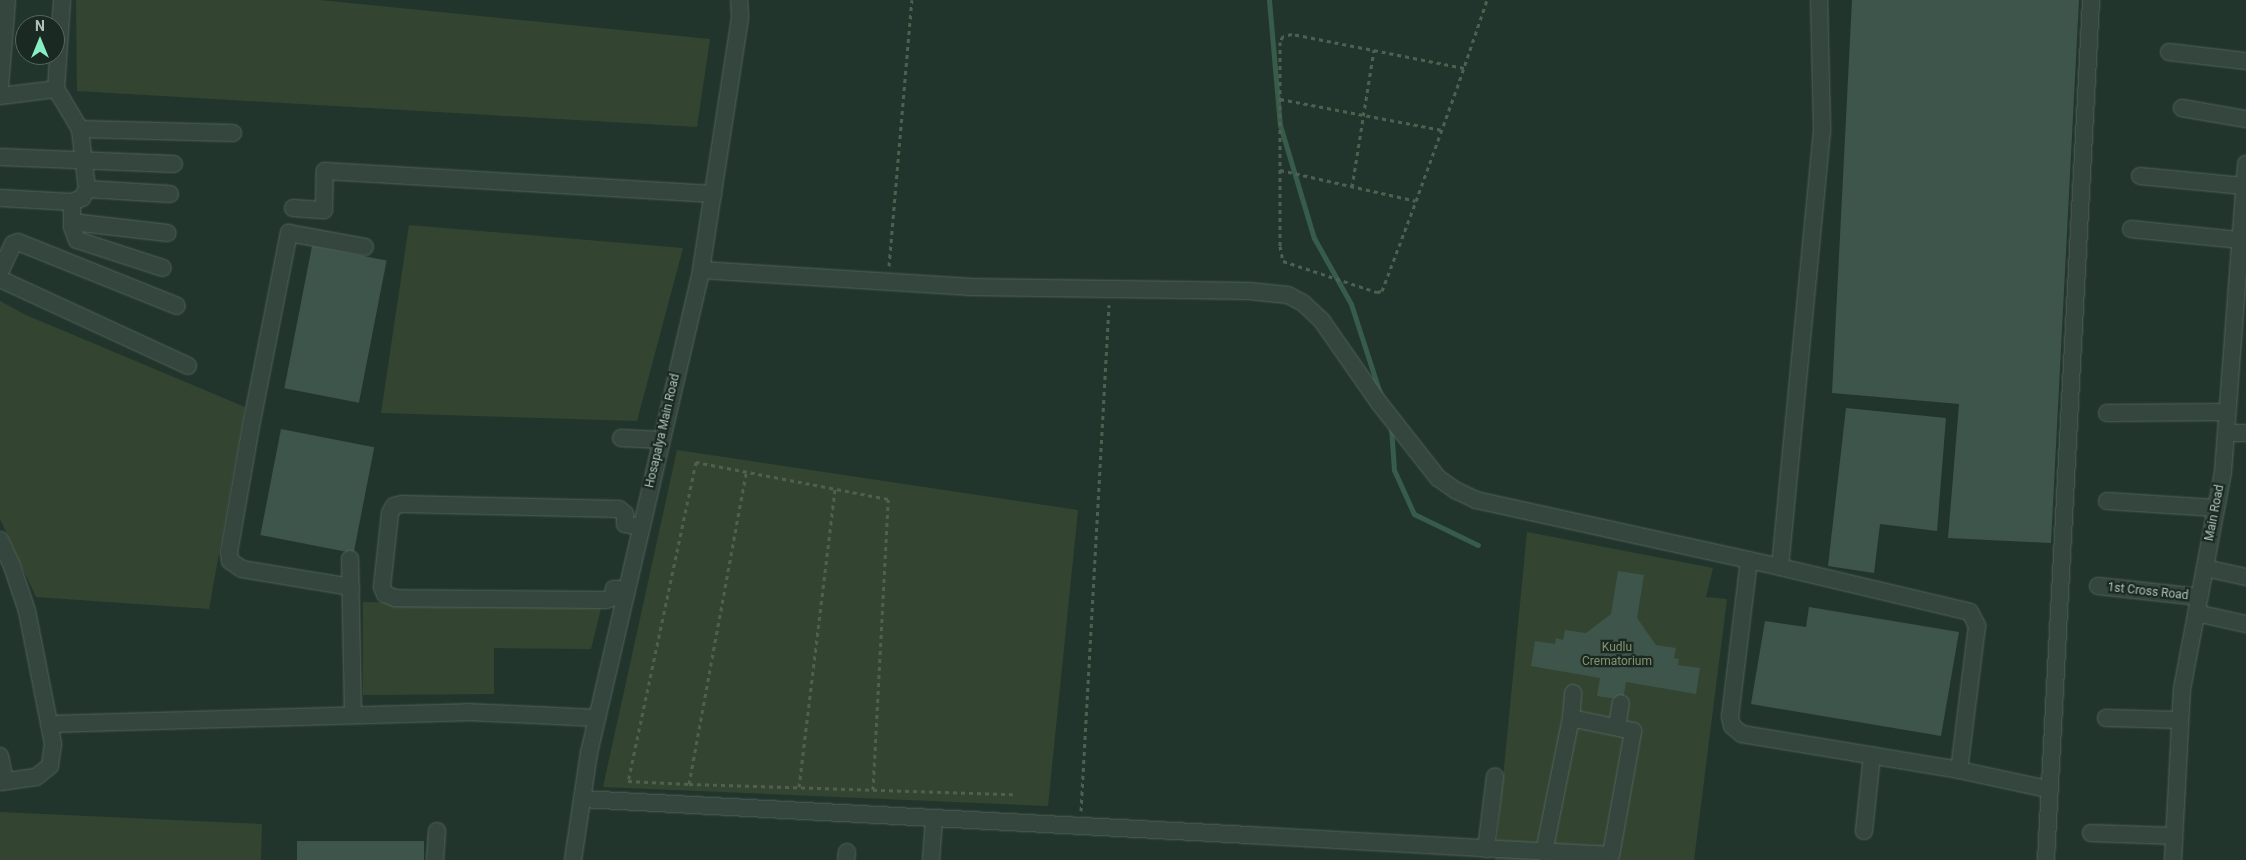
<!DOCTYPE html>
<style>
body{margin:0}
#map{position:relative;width:2246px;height:860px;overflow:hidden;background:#22352c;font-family:Roboto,sans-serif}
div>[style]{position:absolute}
.green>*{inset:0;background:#334530}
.stream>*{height:5px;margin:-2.5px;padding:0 2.5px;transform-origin:2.5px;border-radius:2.5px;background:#375c4b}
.building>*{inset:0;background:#3e554b;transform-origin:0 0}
.path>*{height:3px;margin-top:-1.5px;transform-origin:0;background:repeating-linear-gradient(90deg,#4e6151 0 4px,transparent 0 8px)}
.roads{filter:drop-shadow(0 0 1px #52635c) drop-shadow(0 0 1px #52635c)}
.minor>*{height:16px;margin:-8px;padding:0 8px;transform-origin:8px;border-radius:8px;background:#35463e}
span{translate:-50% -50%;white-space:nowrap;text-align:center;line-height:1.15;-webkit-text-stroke:4.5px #1a2a23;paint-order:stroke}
.street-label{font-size:12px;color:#afc2ba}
.park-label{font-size:12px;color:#899169}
.north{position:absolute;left:15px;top:15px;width:50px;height:50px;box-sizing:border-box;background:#1a2a23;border:1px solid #56675f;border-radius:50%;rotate:0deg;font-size:14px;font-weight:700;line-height:20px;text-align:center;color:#afc2ba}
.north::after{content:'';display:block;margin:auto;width:18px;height:22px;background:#88eec3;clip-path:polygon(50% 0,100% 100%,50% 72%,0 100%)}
</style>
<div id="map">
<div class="green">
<div style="clip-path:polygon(76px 0,320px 0,710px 39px,697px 127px,77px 91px)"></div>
<div style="clip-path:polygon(409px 225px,683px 248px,637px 421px,381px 413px)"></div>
<div style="clip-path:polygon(0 301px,26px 315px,245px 407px,209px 609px,36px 597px,0 519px)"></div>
<div style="clip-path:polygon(677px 450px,1078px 510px,1048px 806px,603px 787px)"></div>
<div style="clip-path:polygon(1527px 532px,1713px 568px,1706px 597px,1727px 599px,1694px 860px,1495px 860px)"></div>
<div style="clip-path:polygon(363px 602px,601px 608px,591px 649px,494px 648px,494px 694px,363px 695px)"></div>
<div style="clip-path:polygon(0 812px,262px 824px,261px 860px,0 860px)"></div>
</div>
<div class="stream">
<div style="left:1269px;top:0;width:125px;rotate:85deg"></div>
<div style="left:1280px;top:125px;width:118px;rotate:73.3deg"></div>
<div style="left:1314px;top:238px;width:76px;rotate:60.7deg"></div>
<div style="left:1351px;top:304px;width:94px;rotate:72deg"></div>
<div style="left:1391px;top:427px;width:43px;rotate:86deg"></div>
<div style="left:1394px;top:470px;width:48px;rotate:65.6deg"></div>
<div style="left:1414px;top:514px;width:71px;rotate:25.8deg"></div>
</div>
<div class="building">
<div style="clip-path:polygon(1852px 0,2079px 0,2051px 543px,1948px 538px,1959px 404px,1832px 393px)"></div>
<div style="left:312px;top:246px;width:76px;height:145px;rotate:11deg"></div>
<div style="clip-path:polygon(1846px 408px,1946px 418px,1937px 531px,1880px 524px,1874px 573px,1828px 566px)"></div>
<div style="left:281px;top:429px;width:95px;height:108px;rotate:11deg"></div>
<div style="clip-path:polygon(1618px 571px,1644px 575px,1637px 618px,1656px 645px,1676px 648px,1674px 658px,1679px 659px,1678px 665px,1700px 668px,1696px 694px,1626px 682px,1623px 700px,1597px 696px,1600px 678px,1531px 666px,1535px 641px,1555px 644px,1556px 638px,1563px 640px,1565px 630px,1586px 633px,1611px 614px)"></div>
<div style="clip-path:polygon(1809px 607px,1959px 632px,1941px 736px,1751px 704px,1765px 621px,1806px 627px)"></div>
<div style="left:424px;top:841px;width:19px;height:127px;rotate:90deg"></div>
</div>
<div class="path">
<div style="left:1464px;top:68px;width:175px;rotate:-168.8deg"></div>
<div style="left:1292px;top:34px;width:9px;rotate:167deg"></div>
<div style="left:1283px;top:36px;width:7px;rotate:117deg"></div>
<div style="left:1280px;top:42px;width:204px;rotate:90deg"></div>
<div style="left:1280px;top:246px;width:15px;rotate:79deg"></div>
<div style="left:1283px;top:261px;width:99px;rotate:18.3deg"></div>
<div style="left:1377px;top:292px;width:5px;rotate:-11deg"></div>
<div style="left:1382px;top:291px;width:96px;rotate:-69.3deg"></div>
<div style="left:1416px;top:201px;width:120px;rotate:-70.1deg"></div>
<div style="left:1457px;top:88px;width:93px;rotate:-71.2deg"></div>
<div style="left:1280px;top:99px;width:165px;rotate:10.8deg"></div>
<div style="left:1280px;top:170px;width:139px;rotate:12.8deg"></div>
<div style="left:1352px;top:187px;width:139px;rotate:-80.9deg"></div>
<div style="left:889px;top:266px;width:267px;rotate:-85.1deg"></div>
<div style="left:689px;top:784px;width:317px;rotate:-79.6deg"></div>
<div style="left:799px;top:787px;width:300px;rotate:-83.1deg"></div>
<div style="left:873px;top:790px;width:291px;rotate:-87deg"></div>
<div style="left:888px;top:499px;width:196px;rotate:-169.1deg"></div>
<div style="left:696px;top:462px;width:326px;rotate:102deg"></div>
<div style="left:628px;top:781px;width:61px;rotate:2.8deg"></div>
<div style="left:689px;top:784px;width:324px;rotate:1.8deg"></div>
<div style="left:1081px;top:811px;width:507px;rotate:-86.83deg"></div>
</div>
<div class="roads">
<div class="minor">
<div style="left:2169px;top:52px;width:78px;rotate:6.7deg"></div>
<div style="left:0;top:86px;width:86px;rotate:-85.3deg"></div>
<div style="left:0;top:96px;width:56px;rotate:-7.1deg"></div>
<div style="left:56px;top:89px;width:89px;rotate:-86.1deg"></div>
<div style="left:2182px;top:108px;width:65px;rotate:9.8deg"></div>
<div style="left:80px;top:129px;width:153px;rotate:1.5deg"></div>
<div style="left:0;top:157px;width:174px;rotate:2.3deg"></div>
<div style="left:2140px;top:176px;width:104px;rotate:5.5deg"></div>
<div style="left:87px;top:189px;width:83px;rotate:3.4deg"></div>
<div style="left:0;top:198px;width:72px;rotate:3.2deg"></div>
<div style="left:72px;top:202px;width:11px;rotate:-22deg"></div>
<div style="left:82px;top:198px;width:10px;rotate:-61deg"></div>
<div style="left:87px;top:189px;width:60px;rotate:-96.7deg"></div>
<div style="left:80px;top:129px;width:47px;rotate:-121deg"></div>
<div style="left:72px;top:202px;width:25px;rotate:90deg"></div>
<div style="left:72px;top:227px;width:14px;rotate:69deg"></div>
<div style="left:77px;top:240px;width:90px;rotate:18deg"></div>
<div style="left:293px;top:208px;width:31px;rotate:4deg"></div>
<div style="left:324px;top:210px;width:39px;rotate:-89deg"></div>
<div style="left:325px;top:171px;width:389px;rotate:3.4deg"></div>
<div style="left:72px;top:222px;width:96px;rotate:6.6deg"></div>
<div style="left:2131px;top:229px;width:110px;rotate:5.8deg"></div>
<div style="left:701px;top:270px;width:268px;rotate:3.6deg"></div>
<div style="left:968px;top:287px;width:281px;rotate:0.8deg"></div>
<div style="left:1249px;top:291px;width:39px;rotate:6deg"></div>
<div style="left:1288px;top:295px;width:17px;rotate:28deg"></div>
<div style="left:1303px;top:303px;width:26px;rotate:43deg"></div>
<div style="left:1322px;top:321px;width:101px;rotate:55.1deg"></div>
<div style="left:1380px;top:404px;width:94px;rotate:51.9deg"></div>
<div style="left:1438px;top:478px;width:21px;rotate:35deg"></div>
<div style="left:1455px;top:490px;width:23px;rotate:25deg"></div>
<div style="left:1476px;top:500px;width:311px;rotate:12.4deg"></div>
<div style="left:1780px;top:567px;width:195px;rotate:13.3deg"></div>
<div style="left:1970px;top:612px;width:16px;rotate:63deg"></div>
<div style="left:1977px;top:626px;width:145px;rotate:97.1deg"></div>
<div style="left:0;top:272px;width:31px;rotate:-65deg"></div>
<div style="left:13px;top:244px;width:5px;rotate:-22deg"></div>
<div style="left:18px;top:242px;width:171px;rotate:21.9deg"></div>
<div style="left:0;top:279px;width:207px;rotate:24.8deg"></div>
<div style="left:2107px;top:413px;width:120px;rotate:-0.5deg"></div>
<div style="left:2226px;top:433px;width:20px"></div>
<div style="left:621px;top:438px;width:40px;rotate:2.9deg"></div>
<div style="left:2107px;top:501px;width:109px;rotate:3.7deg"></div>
<div style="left:0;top:540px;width:29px;rotate:65deg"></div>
<div style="left:12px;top:566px;width:47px;rotate:71.6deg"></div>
<div style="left:27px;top:611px;width:136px;rotate:78.9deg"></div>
<div style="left:53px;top:744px;width:22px;rotate:98deg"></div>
<div style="left:50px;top:766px;width:18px;rotate:142deg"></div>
<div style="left:36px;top:777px;width:36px;rotate:172deg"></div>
<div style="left:350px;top:559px;width:156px;rotate:88.9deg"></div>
<div style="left:1749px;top:560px;width:158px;rotate:96.9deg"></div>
<div style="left:1730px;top:717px;width:9px;rotate:77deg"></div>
<div style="left:1732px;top:726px;width:13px;rotate:39deg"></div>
<div style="left:1742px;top:734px;width:220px;rotate:9.4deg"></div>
<div style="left:1959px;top:770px;width:91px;rotate:12.1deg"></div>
<div style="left:1780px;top:567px;width:441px;rotate:-84.5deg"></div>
<div style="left:1822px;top:128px;width:128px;rotate:-91.3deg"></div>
<div style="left:2205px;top:568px;width:42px;rotate:12.4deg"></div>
<div style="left:2098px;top:586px;width:102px;rotate:6.2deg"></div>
<div style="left:351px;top:587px;width:110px;rotate:-170.6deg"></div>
<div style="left:242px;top:569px;width:14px;rotate:-146deg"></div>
<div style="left:230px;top:561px;width:9px;rotate:-96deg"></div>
<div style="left:229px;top:552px;width:128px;rotate:-80.1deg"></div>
<div style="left:251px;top:426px;width:197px;rotate:-78.9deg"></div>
<div style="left:289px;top:233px;width:77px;rotate:10.4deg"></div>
<div style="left:627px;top:589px;width:13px;rotate:180deg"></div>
<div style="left:614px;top:589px;width:9px;rotate:103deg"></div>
<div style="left:612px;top:598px;width:6px;rotate:162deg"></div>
<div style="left:606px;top:600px;width:211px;rotate:-179.5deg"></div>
<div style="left:395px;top:598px;width:11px;rotate:-158deg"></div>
<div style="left:385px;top:594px;width:8px;rotate:-113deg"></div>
<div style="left:382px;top:587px;width:74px;rotate:-83.8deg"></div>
<div style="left:390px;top:513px;width:8px;rotate:-60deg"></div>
<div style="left:394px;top:506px;width:8px;rotate:-14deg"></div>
<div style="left:402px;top:504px;width:217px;rotate:1.3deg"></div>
<div style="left:619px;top:509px;width:8px;rotate:40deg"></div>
<div style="left:625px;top:514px;width:10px;rotate:90deg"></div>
<div style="left:625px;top:524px;width:16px;rotate:11deg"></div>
<div style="left:2196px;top:613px;width:51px;rotate:12.4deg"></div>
<div style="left:1571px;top:718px;width:25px;rotate:-85deg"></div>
<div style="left:2106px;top:718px;width:74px;rotate:1.5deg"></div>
<div style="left:49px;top:724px;width:418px;rotate:-1.6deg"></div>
<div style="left:467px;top:712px;width:130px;rotate:2.6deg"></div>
<div style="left:1617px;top:727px;width:24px;rotate:-81deg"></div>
<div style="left:0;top:756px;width:25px;rotate:79deg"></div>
<div style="left:582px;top:799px;width:667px;rotate:3.09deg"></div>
<div style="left:1248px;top:835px;width:251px;rotate:3.2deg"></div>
<div style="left:1499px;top:849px;width:112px;rotate:3.1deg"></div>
<div style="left:1611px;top:855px;width:126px;rotate:-79.9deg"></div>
<div style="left:1633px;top:731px;width:63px;rotate:-168.2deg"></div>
<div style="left:1571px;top:718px;width:137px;rotate:101.4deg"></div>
<div style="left:1864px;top:831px;width:76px;rotate:-84deg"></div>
<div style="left:2091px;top:833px;width:83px;rotate:2.1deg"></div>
<div style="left:1486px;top:849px;width:73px;rotate:-82.9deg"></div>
<div style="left:435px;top:860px;width:29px;rotate:-86deg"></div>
<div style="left:573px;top:860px;width:108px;rotate:-81.5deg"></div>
<div style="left:589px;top:753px;width:496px;rotate:-76.9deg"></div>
<div style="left:701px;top:270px;width:256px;rotate:-81.2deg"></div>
<div style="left:740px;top:17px;width:17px;rotate:-93deg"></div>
<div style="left:846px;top:860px;width:8px;rotate:-83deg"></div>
<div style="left:931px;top:860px;width:41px;rotate:-85.8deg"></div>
<div style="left:2046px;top:860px;width:861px;rotate:-87deg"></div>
<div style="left:2173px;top:860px;width:171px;rotate:-87deg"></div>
<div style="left:2182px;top:689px;width:221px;rotate:-79.3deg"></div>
<div style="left:2223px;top:472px;width:309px;rotate:-85.7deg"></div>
</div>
</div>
<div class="street-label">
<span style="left:663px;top:431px;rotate:-77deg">Hosapalya Main Road</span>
<span style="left:2215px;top:513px;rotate:-79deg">Main Road</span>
<span style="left:2148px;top:592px;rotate:6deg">1st Cross Road</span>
</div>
<div class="park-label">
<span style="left:1617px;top:655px">Kudlu<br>Crematorium</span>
</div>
<div class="north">N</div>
</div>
